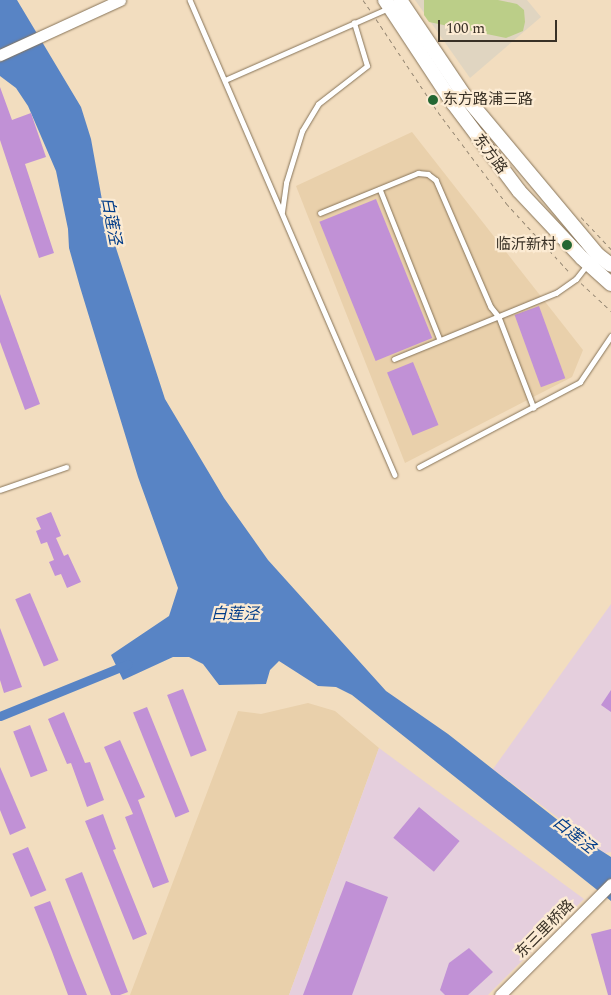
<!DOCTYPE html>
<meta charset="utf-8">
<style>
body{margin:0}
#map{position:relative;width:611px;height:995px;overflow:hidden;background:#f2ddbf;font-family:Spectral,"Noto Sans SC",serif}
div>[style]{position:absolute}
.built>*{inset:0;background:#e9d0ab}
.industrial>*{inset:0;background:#e5cfdd}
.education>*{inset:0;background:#e0d5c1}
.green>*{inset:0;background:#bbce88}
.water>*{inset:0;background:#5884c5}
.canal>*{height:9px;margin:-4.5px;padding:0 4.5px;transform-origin:4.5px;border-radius:4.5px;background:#5884c5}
.building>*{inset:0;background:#c191d6;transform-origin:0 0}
.path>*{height:1px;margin-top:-0.5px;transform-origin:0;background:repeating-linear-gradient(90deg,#938571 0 4px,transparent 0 8px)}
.roads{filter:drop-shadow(0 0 1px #877459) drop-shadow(0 0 1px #877459)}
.service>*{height:4.5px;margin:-2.25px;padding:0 2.25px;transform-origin:2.25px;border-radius:2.25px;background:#fff}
.tertiary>*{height:11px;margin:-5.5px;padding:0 5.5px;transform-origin:5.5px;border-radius:5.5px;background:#fff}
.secondary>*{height:14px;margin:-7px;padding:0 7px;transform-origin:7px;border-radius:7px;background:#fff}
.dots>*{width:14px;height:14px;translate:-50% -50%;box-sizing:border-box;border:2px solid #fcebd3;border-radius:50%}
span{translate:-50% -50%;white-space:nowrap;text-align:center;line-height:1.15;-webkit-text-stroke:4.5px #fcebd3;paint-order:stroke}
.poi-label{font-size:15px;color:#393126}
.left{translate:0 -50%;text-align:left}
.right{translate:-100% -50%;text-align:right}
.street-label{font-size:15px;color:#393126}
.water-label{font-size:16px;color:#003c89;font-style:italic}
.scale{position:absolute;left:438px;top:20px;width:119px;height:22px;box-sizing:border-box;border:2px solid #393126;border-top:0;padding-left:6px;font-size:15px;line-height:18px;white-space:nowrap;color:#393126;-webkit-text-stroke:4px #fcebd3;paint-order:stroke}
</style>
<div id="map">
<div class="built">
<div style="clip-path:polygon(412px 132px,583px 350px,572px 377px,405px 463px,296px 186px)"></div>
<div style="clip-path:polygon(308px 703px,335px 711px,379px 748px,289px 995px,130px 995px,238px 711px,261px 714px)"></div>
</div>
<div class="industrial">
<div style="clip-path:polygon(611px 604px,611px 852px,605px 853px,493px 769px)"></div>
<div style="clip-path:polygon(379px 748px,584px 899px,488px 995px,289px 995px)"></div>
</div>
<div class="education">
<div style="clip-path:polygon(415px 0,527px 0,541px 17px,470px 78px)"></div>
</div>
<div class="green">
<div style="clip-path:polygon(424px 0,498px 0,517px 4px,524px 10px,525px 22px,523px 31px,506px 38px,429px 22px,424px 15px)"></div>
</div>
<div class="water">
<div style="clip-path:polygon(0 0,17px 0,81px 107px,91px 139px,104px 211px,165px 399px,224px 498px,268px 560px,386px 691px,448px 734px,578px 836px,611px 857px,611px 901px,352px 695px,336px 687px,318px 686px,279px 661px,270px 670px,266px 684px,219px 685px,203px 664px,189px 657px,173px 657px,123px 680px,111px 655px,169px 616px,178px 588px,138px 477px,80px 287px,69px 248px,68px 229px,56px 171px,28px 106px,16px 88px,0 76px)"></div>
</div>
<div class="canal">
<div style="left:0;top:716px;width:138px;rotate:-22.1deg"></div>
</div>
<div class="building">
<div style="clip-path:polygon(0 87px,12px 120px,31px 113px,46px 157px,25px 164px,54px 253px,39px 258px,0 140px)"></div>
<div style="left:376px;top:199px;width:150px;height:61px;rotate:68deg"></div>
<div style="clip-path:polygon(0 294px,40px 404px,25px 410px,0 342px)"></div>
<div style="left:539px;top:306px;width:77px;height:26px;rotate:70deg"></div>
<div style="left:413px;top:362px;width:68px;height:28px;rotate:68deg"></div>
<div style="clip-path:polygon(51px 512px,61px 536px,56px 538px,64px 556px,68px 554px,81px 582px,67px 588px,61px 574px,55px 576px,49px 562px,54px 560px,47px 542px,41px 544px,36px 531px,41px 529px,36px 518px)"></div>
<div style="left:30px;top:593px;width:73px;height:16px;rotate:67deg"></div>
<div style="clip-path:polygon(0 628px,22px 687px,4px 693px,0 680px)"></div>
<div style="left:183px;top:689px;width:66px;height:17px;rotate:69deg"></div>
<div style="clip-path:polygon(611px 690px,611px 712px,601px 705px)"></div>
<div style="left:147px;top:707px;width:113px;height:15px;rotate:68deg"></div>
<div style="clip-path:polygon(64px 712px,85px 763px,90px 762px,104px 800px,87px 807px,71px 763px,67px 764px,48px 719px)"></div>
<div style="left:30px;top:725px;width:49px;height:18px;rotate:69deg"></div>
<div style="clip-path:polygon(120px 740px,145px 797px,138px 800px,169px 882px,153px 888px,125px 817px,133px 814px,104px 747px)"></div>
<div style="clip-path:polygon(0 767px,26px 828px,10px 835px,0 810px)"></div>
<div style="left:419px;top:807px;width:53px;height:40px;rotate:40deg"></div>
<div style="clip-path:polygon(103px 814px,116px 849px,113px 850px,147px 934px,133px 940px,85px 821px)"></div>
<div style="left:28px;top:847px;width:47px;height:17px;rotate:67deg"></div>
<div style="clip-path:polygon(82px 872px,128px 992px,120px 995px,111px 995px,65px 879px)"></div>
<div style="clip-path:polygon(346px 881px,388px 897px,352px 995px,303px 995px)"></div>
<div style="clip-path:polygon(50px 901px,72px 958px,87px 995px,68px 995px,52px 952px,34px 907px)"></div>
<div style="clip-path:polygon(611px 929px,611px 995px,608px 995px,591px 934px)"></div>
<div style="clip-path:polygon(469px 948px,493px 972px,468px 995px,445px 995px,440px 990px,449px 963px)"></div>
</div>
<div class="path">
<div style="left:363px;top:0;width:12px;rotate:55deg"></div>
<div style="left:376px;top:19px;width:112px;rotate:56.3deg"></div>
<div style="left:438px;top:112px;width:114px;rotate:53.2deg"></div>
<div style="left:506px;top:203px;width:96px;rotate:47.5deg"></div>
<div style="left:581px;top:217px;width:44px;rotate:46.8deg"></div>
<div style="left:581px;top:283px;width:41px;rotate:43deg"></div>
</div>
<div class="roads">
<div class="service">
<div style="left:190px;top:0;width:517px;rotate:66.66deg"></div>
<div style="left:225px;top:80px;width:179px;rotate:-23.7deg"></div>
<div style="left:380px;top:189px;width:162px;rotate:68.3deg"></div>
<div style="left:282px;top:212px;width:29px;rotate:-82deg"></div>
<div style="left:286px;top:183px;width:54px;rotate:-72.9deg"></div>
<div style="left:302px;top:131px;width:31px;rotate:-59deg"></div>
<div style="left:318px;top:104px;width:62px;rotate:-37.8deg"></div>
<div style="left:367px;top:66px;width:45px;rotate:-106.8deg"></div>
<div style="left:320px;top:213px;width:106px;rotate:-22.2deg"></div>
<div style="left:418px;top:173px;width:10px;rotate:6deg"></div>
<div style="left:428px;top:174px;width:10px;rotate:37deg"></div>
<div style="left:436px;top:180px;width:138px;rotate:66.6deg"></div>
<div style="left:491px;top:307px;width:13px;rotate:51deg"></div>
<div style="left:499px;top:317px;width:97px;rotate:69deg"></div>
<div style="left:394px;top:359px;width:175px;rotate:-22.2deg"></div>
<div style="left:556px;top:293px;width:24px;rotate:-35deg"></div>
<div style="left:576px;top:279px;width:18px;rotate:-52deg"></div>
<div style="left:419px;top:467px;width:182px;rotate:-27.8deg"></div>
<div style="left:580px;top:382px;width:55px;rotate:-56deg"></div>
<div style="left:0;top:490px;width:70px;rotate:-19.2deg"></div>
</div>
<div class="tertiary">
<div style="left:0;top:55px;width:132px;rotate:-24.6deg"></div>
<div style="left:500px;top:995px;width:157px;rotate:-45deg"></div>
</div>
<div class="secondary">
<div style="left:385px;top:0;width:123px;rotate:56.6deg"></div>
<div style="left:453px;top:103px;width:110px;rotate:53.1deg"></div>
<div style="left:519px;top:191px;width:92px;rotate:46.8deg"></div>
<div style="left:582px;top:258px;width:39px;rotate:42deg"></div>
<div style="left:400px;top:0;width:115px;rotate:56deg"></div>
<div style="left:464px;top:95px;width:209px;rotate:50.1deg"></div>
<div style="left:598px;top:255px;width:16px;rotate:38deg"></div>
</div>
</div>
<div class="dots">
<div style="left:433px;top:100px;background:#246732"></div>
<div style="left:567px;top:245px;background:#246732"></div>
</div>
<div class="poi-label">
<span class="left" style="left:443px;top:100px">东方路浦三路</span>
<span class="right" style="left:556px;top:245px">临沂新村</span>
</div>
<div class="street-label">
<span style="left:490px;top:154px;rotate:53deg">东方路</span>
<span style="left:545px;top:929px;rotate:-45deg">东三里桥路</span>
</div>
<div class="water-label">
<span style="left:111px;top:221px;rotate:79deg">白莲泾</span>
<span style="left:235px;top:614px">白莲泾</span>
<span style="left:574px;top:835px;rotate:38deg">白莲泾</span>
</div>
<div class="scale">100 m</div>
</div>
